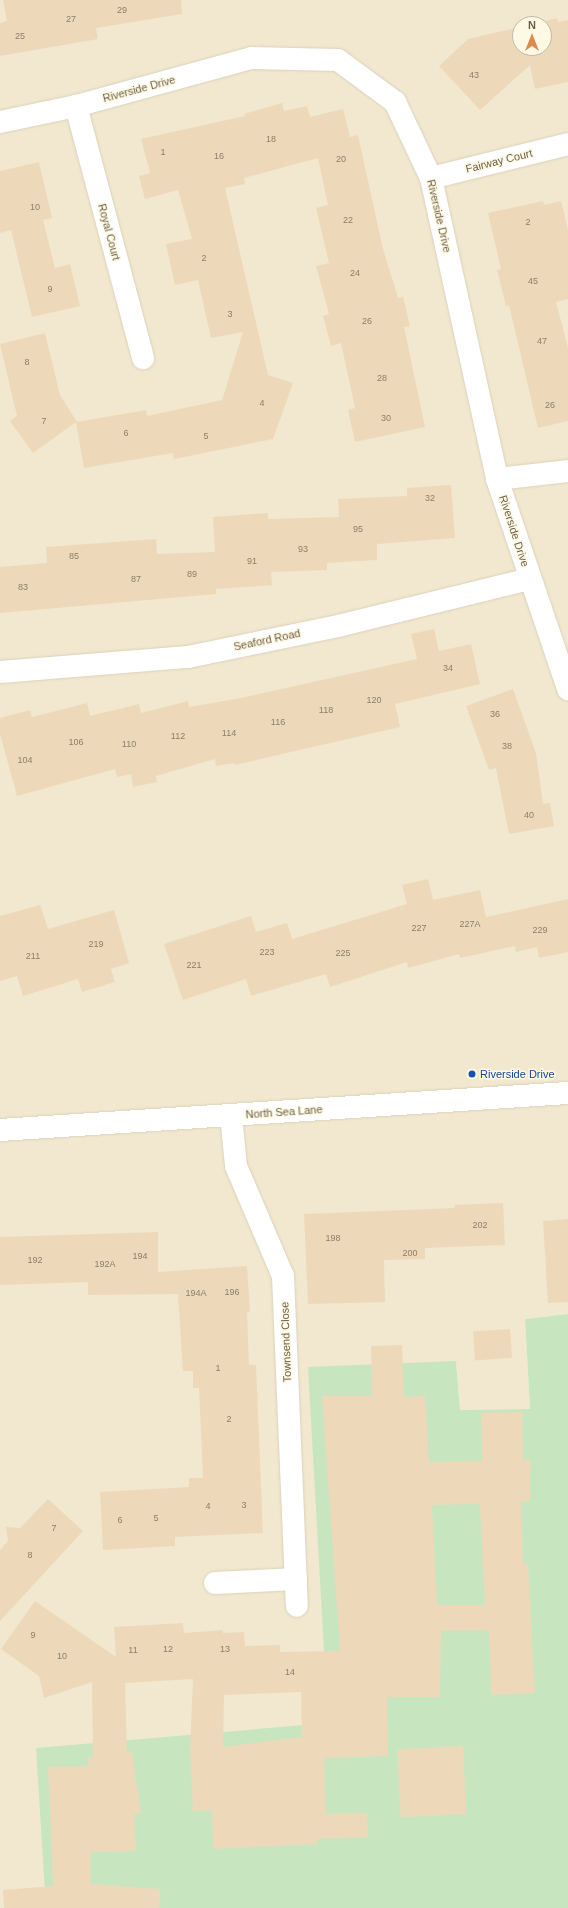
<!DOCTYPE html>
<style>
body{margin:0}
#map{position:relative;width:568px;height:1908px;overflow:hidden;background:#faf5e0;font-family:Arial,sans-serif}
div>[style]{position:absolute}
.residential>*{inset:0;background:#f1e8cf}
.green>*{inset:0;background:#c7e6c0}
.building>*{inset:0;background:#edd9ba;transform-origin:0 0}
.roads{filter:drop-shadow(0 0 1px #dad1bb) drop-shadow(0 0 1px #dad1bb)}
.street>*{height:22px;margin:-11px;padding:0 11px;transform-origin:11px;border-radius:11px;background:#fff}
.secondary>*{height:22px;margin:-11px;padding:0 11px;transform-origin:11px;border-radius:11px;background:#fff}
.dots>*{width:11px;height:11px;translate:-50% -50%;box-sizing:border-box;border:2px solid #fdf9e5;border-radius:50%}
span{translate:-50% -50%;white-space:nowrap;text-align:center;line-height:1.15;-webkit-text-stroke:3px #fdf9e5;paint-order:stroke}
.number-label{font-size:9px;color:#8e7e65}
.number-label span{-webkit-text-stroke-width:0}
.street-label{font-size:11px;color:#6e5f49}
.transit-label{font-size:11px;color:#164399}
.left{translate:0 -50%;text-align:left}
.north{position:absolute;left:512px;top:16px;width:40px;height:40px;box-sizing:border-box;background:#fdf9e5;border:1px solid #c4bba7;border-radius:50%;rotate:0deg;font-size:11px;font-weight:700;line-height:16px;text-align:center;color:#6e5f49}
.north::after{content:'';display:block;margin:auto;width:14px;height:18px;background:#dc8b4d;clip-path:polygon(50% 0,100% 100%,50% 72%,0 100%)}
</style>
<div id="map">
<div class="residential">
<div style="clip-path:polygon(evenodd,0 0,568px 0,568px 1314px,525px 1319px,530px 1409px,460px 1410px,456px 1361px,328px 1723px,46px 1908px,0 1908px,0 0,520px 24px,544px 24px,544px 48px,520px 48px,520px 24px)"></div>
</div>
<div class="green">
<div style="clip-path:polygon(568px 1314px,568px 1908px,46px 1908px,36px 1748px,328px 1723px,308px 1367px,456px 1361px,460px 1410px,530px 1409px,525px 1319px)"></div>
</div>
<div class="building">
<div style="clip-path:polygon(3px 0,181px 0,182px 14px,96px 28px,98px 39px,0 56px,0 23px,7px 21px)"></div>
<div style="clip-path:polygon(557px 18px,558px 22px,568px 20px,568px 82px,535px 89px,530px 65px,480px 110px,439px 66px,468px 39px,520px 27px,520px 48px,544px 48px,544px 24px,532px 24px)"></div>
<div style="clip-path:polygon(282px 103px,284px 111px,307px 106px,310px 117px,343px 109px,350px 137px,358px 135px,383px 249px,398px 298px,403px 297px,410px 326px,404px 327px,425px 427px,355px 442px,348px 410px,355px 408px,341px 343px,331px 346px,323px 316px,329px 314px,316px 266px,329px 263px,316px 208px,328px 205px,318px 158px,244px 178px,245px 184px,225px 188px,268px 375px,293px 383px,273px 439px,174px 459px,173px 453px,84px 468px,76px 422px,33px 453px,10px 421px,17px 416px,0 344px,45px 333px,60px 395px,77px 422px,146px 410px,147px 416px,222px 400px,243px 332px,211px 338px,198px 280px,175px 285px,166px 244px,192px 239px,178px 190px,145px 199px,139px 176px,150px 173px,141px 139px,245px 116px,244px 114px)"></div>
<div style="clip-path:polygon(39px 162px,52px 218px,43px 220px,55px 268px,70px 264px,80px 306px,32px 317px,11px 230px,0 233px,0 171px)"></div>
<div style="clip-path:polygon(543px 201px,544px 205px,561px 201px,568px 230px,568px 299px,556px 302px,568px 348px,568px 421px,538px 428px,509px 305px,506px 306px,497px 270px,501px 269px,488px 213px)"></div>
<div style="clip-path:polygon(451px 485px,455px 538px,377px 544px,377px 560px,327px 563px,327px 570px,271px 572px,272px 585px,216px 589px,216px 594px,0 613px,0 567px,47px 563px,46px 547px,156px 539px,157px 554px,215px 552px,213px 517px,268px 513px,268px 519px,339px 517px,338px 499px,407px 496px,407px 488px)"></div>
<div style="clip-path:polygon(434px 629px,439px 651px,471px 644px,480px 684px,395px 704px,400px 727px,235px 765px,235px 763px,216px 766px,215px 759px,156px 776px,157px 782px,133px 787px,131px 774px,117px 777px,115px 769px,17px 796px,0 734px,0 718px,30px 710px,32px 717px,87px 703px,90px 716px,139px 704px,141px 713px,188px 701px,189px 707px,241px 698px,417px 659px,411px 634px)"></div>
<div style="clip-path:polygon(513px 689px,536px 753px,543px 804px,550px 803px,554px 826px,509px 834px,496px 768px,489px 770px,466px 706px)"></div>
<div style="clip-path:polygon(428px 879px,433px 900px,480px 890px,486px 917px,568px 899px,568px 952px,539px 958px,537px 947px,516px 952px,515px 946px,460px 958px,459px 954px,408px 968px,407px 962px,330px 987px,326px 974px,251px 996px,246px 979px,183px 1000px,164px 944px,251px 916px,256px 932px,287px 923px,292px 939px,407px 904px,402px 885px)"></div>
<div style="clip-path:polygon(40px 905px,48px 929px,114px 910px,129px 963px,111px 969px,115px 982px,82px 992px,78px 979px,23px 996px,17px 976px,0 981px,0 916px)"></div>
<div style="clip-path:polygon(503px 1203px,505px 1245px,425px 1248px,425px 1259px,384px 1260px,385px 1302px,308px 1304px,304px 1214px,455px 1208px,454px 1205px)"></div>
<div style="clip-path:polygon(568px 1219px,568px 1302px,548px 1303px,543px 1221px)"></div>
<div style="clip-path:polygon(158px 1232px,158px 1272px,247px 1266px,250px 1312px,247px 1312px,249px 1365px,256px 1365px,263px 1533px,175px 1537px,175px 1546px,103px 1550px,100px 1492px,189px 1487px,189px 1478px,203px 1478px,199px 1388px,193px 1388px,193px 1371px,183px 1371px,178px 1294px,88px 1295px,88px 1282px,0 1285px,0 1237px)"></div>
<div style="left:510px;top:1329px;width:29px;height:37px;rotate:86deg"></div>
<div style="clip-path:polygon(evenodd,402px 1345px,404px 1397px,425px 1396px,429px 1462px,482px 1461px,481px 1413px,522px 1412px,523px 1460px,530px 1460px,530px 1501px,521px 1502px,523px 1564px,528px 1564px,535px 1693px,491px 1695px,489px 1630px,441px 1631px,440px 1697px,387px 1697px,388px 1756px,324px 1758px,326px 1814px,367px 1813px,368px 1837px,317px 1839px,318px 1844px,213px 1849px,212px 1810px,193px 1811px,190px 1747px,193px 1679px,125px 1683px,127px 1752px,132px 1752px,141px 1814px,134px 1814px,136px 1851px,91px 1852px,90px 1884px,160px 1889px,159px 1908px,4px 1908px,3px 1890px,53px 1886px,48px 1767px,89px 1766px,88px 1758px,93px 1757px,92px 1682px,44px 1698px,39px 1676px,1px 1649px,35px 1601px,116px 1657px,114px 1627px,183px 1623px,184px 1633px,223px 1630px,223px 1633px,244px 1632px,245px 1646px,280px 1645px,280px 1652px,340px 1651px,322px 1396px,372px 1396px,371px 1346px,402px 1345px,480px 1504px,485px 1605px,437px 1605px,432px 1505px,480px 1504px,402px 1345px,301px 1692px,302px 1737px,223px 1747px,224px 1695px,301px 1692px)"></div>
<div style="clip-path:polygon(48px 1499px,83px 1531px,0 1621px,0 1550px,8px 1541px,6px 1527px,20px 1528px)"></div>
<div style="left:463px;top:1746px;width:68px;height:66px;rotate:87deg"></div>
</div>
<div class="roads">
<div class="street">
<div style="left:76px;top:106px;width:261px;rotate:75.1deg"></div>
<div style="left:0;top:122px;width:78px;rotate:-11.9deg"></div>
<div style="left:76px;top:106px;width:181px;rotate:-15.3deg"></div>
<div style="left:251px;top:58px;width:87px;rotate:1.3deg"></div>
<div style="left:338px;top:60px;width:71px;rotate:36.4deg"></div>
<div style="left:395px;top:102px;width:84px;rotate:64.7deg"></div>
<div style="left:431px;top:178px;width:308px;rotate:77.6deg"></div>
<div style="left:497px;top:479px;width:222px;rotate:71.3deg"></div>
<div style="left:431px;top:178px;width:141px;rotate:-13.9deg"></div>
<div style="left:497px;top:479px;width:71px;rotate:-6.4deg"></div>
<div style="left:0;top:672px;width:189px;rotate:-4.6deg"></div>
<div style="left:188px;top:657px;width:157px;rotate:-11.7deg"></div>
<div style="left:342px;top:625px;width:193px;rotate:-13.8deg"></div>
<div style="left:231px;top:1115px;width:51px;rotate:84.4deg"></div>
<div style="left:236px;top:1166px;width:120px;rotate:66.9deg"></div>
<div style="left:283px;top:1276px;width:330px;rotate:87.6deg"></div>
<div style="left:215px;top:1583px;width:81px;rotate:-2.8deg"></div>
</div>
<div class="secondary">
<div style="left:0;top:1130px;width:569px;rotate:-3.73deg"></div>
</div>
</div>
<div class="dots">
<div style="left:472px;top:1074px;background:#1a4fb4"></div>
</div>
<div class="number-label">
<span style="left:122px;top:10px">29</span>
<span style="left:71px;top:19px">27</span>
<span style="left:20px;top:36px">25</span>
<span style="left:474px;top:75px">43</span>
<span style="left:271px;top:139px">18</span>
<span style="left:163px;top:152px">1</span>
<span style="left:219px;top:156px">16</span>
<span style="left:341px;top:159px">20</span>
<span style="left:35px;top:207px">10</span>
<span style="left:348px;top:220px">22</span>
<span style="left:528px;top:222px">2</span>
<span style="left:204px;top:258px">2</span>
<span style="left:355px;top:273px">24</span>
<span style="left:533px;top:281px">45</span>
<span style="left:50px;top:289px">9</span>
<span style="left:230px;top:314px">3</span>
<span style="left:367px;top:321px">26</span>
<span style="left:542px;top:341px">47</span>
<span style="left:27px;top:362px">8</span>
<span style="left:382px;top:378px">28</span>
<span style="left:262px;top:403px">4</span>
<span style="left:550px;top:405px">26</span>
<span style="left:386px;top:418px">30</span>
<span style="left:44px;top:421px">7</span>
<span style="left:126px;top:433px">6</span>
<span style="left:206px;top:436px">5</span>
<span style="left:430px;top:498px">32</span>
<span style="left:358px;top:529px">95</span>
<span style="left:303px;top:549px">93</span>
<span style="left:74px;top:556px">85</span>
<span style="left:252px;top:561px">91</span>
<span style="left:192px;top:574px">89</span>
<span style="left:136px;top:579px">87</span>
<span style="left:23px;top:587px">83</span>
<span style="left:448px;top:668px">34</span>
<span style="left:374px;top:700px">120</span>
<span style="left:326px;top:710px">118</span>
<span style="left:495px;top:714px">36</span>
<span style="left:278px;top:722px">116</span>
<span style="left:229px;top:733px">114</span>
<span style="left:178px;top:736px">112</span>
<span style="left:76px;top:742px">106</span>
<span style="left:129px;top:744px">110</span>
<span style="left:507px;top:746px">38</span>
<span style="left:25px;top:760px">104</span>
<span style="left:529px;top:815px">40</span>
<span style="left:470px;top:924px">227A</span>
<span style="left:419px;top:928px">227</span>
<span style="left:540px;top:930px">229</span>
<span style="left:96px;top:944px">219</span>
<span style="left:267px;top:952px">223</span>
<span style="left:343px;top:953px">225</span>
<span style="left:33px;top:956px">211</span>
<span style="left:194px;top:965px">221</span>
<span style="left:480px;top:1225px">202</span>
<span style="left:333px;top:1238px">198</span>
<span style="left:410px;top:1253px">200</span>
<span style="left:140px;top:1256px">194</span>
<span style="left:35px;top:1260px">192</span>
<span style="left:105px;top:1264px">192A</span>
<span style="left:232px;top:1292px">196</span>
<span style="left:196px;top:1293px">194A</span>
<span style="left:218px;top:1368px">1</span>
<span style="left:229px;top:1419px">2</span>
<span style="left:244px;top:1505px">3</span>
<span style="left:208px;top:1506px">4</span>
<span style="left:156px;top:1518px">5</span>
<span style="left:120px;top:1520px">6</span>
<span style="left:54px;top:1528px">7</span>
<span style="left:30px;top:1555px">8</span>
<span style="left:33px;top:1635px">9</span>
<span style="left:168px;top:1649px">12</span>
<span style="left:225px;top:1649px">13</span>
<span style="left:133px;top:1650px">11</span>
<span style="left:62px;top:1656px">10</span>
<span style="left:290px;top:1672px">14</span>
</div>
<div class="street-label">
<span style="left:139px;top:89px;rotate:-15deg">Riverside Drive</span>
<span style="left:499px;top:161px;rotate:-14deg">Fairway Court</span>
<span style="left:439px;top:216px;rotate:77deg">Riverside Drive</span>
<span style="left:109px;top:232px;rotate:75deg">Royal Court</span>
<span style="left:514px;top:531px;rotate:72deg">Riverside Drive</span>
<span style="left:267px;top:640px;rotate:-12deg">Seaford Road</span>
<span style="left:284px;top:1112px;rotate:-4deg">North Sea Lane</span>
<span style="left:286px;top:1342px;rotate:-92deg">Townsend Close</span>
</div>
<div class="transit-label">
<span class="left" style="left:480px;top:1074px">Riverside Drive</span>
</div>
<div class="north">N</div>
</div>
